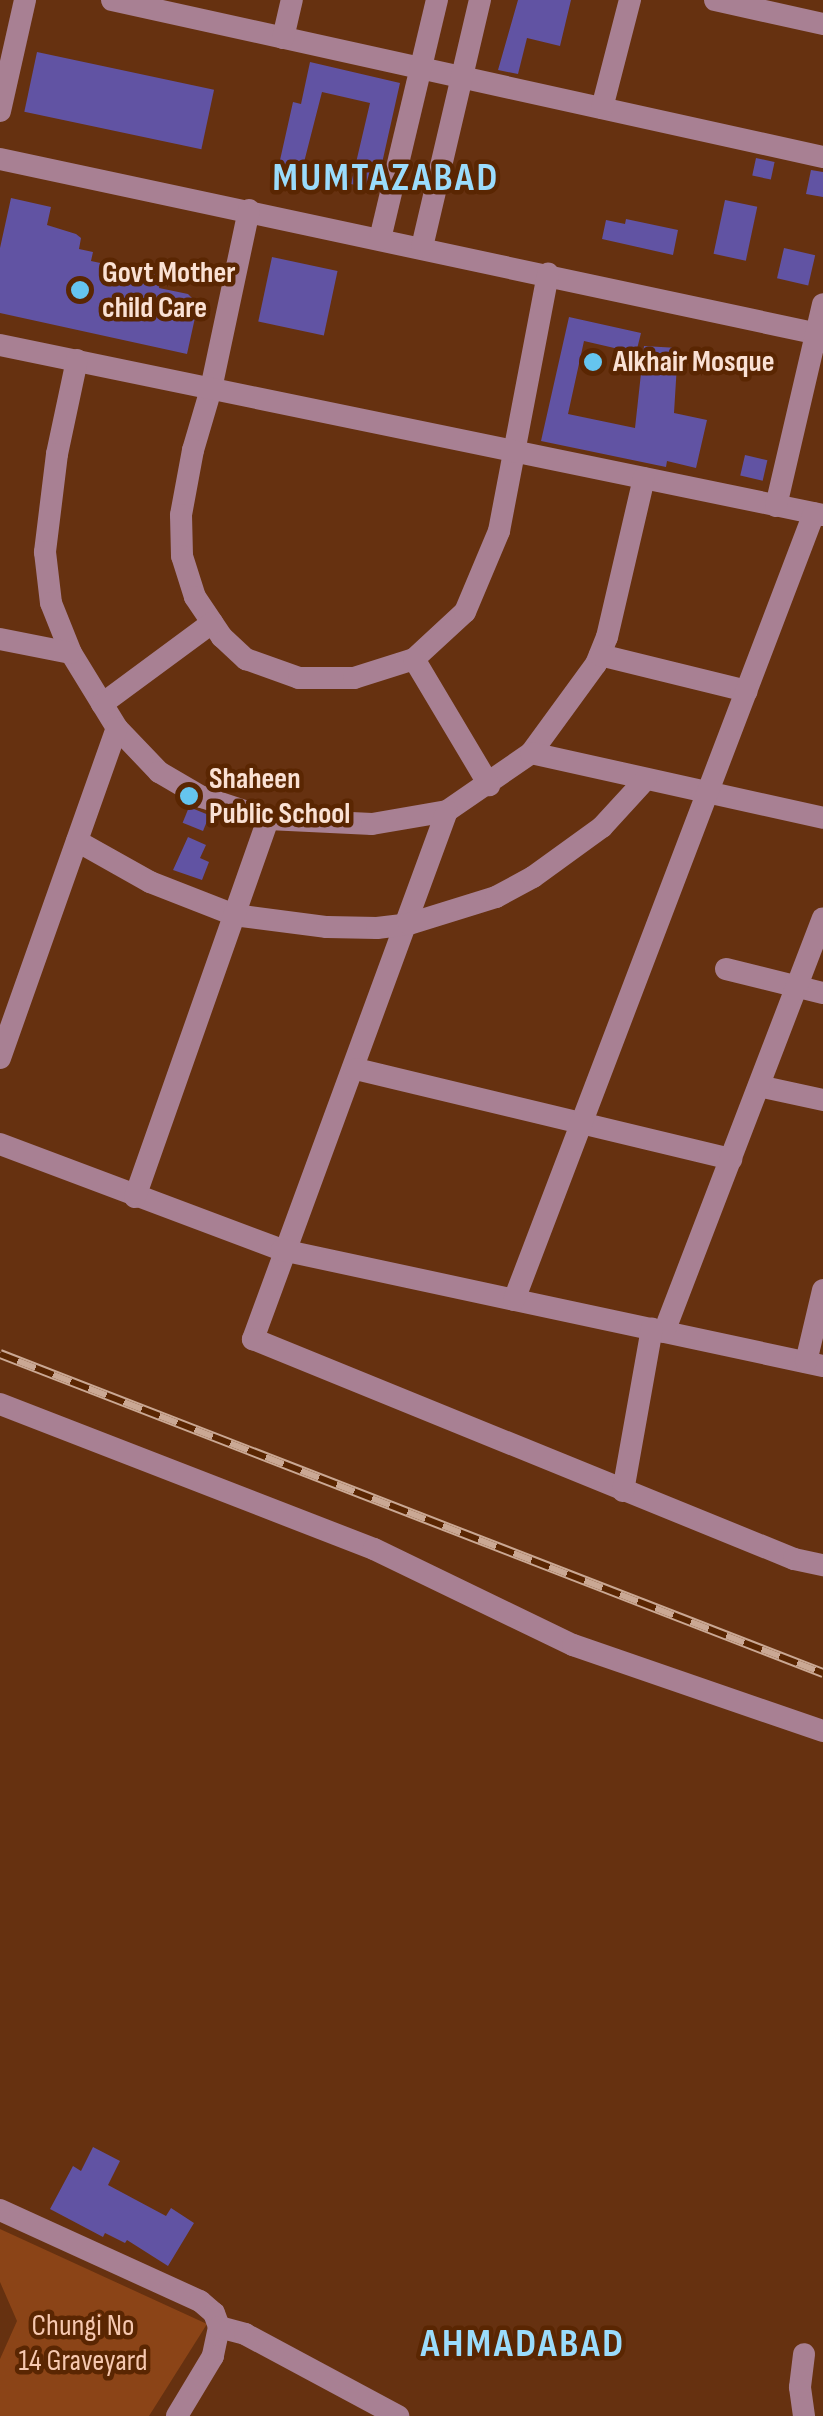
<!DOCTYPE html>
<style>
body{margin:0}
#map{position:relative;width:823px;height:2416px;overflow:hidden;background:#663110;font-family:"Sofia Sans Condensed",sans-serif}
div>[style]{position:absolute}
.green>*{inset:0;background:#8b4417}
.building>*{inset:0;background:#6153a3;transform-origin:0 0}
.minor>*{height:22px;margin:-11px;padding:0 11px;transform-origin:11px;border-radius:11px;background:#a88093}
.rail>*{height:10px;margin-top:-5px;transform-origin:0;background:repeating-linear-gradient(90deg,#5a2602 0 19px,#caa894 0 38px);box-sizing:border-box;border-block:2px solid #caa894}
.dots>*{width:28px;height:28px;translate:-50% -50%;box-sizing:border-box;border:5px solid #5a2602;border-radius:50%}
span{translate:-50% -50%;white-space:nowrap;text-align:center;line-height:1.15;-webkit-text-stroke:9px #5a2602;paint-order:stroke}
.poi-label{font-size:30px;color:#fae1d4;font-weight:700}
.left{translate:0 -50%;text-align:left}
.park-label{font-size:30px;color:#f6c8b0}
.district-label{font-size:40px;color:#9adcfc;font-weight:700;letter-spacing:2.5px}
</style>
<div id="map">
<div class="green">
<div style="clip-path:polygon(0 2229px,207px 2324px,149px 2416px,0 2416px,0 2359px,17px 2321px,0 2282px)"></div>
</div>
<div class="building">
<div style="clip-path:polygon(518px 0,571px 0,560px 46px,527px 38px,518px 74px,498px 70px)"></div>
<div style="left:37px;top:52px;width:181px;height:61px;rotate:12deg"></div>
<div style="clip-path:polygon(310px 62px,400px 83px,376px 190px,351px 184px,370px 103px,322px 92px,301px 174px,278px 169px,293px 102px,301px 104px)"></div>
<div style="left:756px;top:158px;width:19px;height:18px;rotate:12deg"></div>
<div style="clip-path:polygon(811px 170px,823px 172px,823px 197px,806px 194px)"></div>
<div style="clip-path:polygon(11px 198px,51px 207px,47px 225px,76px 234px,81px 238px,79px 249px,93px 252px,91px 261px,161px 276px,159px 288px,188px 294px,198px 304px,187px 354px,0 313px,0 248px)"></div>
<div style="left:725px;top:200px;width:33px;height:55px;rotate:12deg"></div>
<div style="clip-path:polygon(626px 219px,678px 230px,673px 255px,602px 239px,606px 220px,625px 224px)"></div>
<div style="left:784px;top:248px;width:32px;height:31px;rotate:13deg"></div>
<div style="left:272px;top:257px;width:67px;height:66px;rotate:12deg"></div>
<div style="clip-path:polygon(569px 317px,641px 333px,636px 353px,584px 341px,568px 414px,635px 428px,644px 346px,678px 348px,674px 413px,707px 420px,696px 468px,667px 461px,666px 467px,541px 441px)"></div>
<div style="left:745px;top:455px;width:23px;height:21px;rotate:13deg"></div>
<div style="left:189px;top:807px;width:22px;height:17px;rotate:22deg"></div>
<div style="clip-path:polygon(188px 837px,206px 845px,200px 858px,209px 862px,202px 880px,173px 870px)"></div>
<div style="clip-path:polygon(93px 2147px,120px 2161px,108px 2185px,166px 2216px,171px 2208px,194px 2223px,168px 2266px,127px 2240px,125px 2243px,105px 2233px,103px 2237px,50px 2209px,73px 2166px,81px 2171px)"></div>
</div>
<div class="minor">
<div style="left:112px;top:0;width:728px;rotate:12.45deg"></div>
<div style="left:715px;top:0;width:111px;rotate:12.5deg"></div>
<div style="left:283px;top:38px;width:39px;rotate:-77deg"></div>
<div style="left:602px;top:108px;width:112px;rotate:-75.5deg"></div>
<div style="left:0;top:111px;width:114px;rotate:-77.3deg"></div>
<div style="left:0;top:159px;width:842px;rotate:12.07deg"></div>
<div style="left:249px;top:210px;width:183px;rotate:102deg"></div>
<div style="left:211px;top:389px;width:64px;rotate:106.4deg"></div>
<div style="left:193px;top:450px;width:66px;rotate:100.5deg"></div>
<div style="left:181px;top:515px;width:41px;rotate:88.6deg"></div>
<div style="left:182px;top:556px;width:43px;rotate:72.4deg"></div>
<div style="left:195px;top:597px;width:48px;rotate:56deg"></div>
<div style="left:222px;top:637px;width:33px;rotate:43deg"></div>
<div style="left:246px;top:659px;width:56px;rotate:19.7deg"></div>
<div style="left:299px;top:678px;width:55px"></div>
<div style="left:354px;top:678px;width:63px;rotate:-17.6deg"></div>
<div style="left:414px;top:659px;width:69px;rotate:-42.7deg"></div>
<div style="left:465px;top:612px;width:88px;rotate:-67.2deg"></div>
<div style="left:499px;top:531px;width:262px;rotate:-79.2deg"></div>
<div style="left:380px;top:239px;width:246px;rotate:-76.6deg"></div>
<div style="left:422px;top:247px;width:254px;rotate:-76.8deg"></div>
<div style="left:0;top:345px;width:840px;rotate:11.67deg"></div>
<div style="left:77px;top:360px;width:96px;rotate:102deg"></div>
<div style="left:57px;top:454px;width:99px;rotate:97deg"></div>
<div style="left:45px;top:552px;width:51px;rotate:83.3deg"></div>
<div style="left:51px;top:603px;width:54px;rotate:68.2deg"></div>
<div style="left:71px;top:653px;width:88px;rotate:58.5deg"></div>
<div style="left:117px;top:728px;width:61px;rotate:46.3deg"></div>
<div style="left:159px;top:772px;width:50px;rotate:30.2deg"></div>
<div style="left:202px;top:797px;width:70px;rotate:18.4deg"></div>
<div style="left:268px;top:819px;width:104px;rotate:2.8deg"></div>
<div style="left:372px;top:824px;width:76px;rotate:-9.8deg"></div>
<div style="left:447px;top:811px;width:102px;rotate:-34.6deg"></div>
<div style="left:531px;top:753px;width:110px;rotate:-53.9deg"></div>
<div style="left:596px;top:664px;width:29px;rotate:-68deg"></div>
<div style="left:607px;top:637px;width:163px;rotate:-76.9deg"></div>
<div style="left:776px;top:506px;width:207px;rotate:-76.9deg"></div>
<div style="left:0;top:639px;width:72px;rotate:11.2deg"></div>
<div style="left:600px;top:655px;width:151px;rotate:13.8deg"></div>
<div style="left:414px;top:659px;width:147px;rotate:59.2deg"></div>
<div style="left:102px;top:704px;width:137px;rotate:-36.4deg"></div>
<div style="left:531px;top:753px;width:299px;rotate:12.5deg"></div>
<div style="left:447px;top:811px;width:563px;rotate:110.17deg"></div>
<div style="left:253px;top:1339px;width:584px;rotate:22.13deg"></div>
<div style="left:794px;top:1559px;width:30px;rotate:12deg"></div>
<div style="left:77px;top:841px;width:84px;rotate:29.3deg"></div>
<div style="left:150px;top:882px;width:90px;rotate:21.4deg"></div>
<div style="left:234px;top:915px;width:94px;rotate:7.4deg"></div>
<div style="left:327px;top:927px;width:50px;rotate:1.1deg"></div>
<div style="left:377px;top:928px;width:32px;rotate:-7deg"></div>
<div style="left:409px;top:924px;width:91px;rotate:-17.2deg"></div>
<div style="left:496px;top:897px;width:42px;rotate:-28.4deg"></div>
<div style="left:533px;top:877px;width:85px;rotate:-35.9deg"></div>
<div style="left:602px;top:827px;width:65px;rotate:-47.5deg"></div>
<div style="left:726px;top:969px;width:100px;rotate:13.9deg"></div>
<div style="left:0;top:1058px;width:350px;rotate:-70.5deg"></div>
<div style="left:356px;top:1069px;width:386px;rotate:13.5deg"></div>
<div style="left:759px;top:1086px;width:66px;rotate:12.3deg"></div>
<div style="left:0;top:1144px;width:301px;rotate:20.6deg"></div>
<div style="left:282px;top:1250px;width:553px;rotate:12.1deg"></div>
<div style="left:135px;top:1197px;width:401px;rotate:-70.6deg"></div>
<div style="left:514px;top:1300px;width:842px;rotate:-69.13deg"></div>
<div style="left:664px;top:1332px;width:443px;rotate:-69deg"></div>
<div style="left:806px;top:1362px;width:74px;rotate:-76.7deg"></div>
<div style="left:0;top:1404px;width:401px;rotate:21.2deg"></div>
<div style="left:374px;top:1549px;width:221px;rotate:25.8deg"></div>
<div style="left:573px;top:1645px;width:264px;rotate:19deg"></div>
<div style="left:623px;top:1491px;width:165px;rotate:-79.9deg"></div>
<div style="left:0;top:2210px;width:220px;rotate:24.5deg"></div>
<div style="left:200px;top:2301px;width:18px;rotate:41deg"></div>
<div style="left:214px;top:2313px;width:15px;rotate:70deg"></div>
<div style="left:219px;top:2327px;width:30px;rotate:102deg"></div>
<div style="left:213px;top:2356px;width:70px;rotate:121deg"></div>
<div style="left:219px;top:2327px;width:27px;rotate:15deg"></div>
<div style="left:245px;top:2334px;width:174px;rotate:28.2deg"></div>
<div style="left:804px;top:2416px;width:29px;rotate:-98deg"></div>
<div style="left:800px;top:2387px;width:33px;rotate:-83deg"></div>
</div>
<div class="rail">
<div style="left:0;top:1354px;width:883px;rotate:21.19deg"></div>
</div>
<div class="dots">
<div style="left:80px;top:290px;background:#65c5ef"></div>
<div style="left:593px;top:362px;background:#65c5ef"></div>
<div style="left:189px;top:796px;background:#65c5ef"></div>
</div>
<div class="poi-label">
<span class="left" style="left:102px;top:290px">Govt Mother<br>child Care</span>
<span class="left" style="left:613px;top:362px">Alkhair Mosque</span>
<span class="left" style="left:209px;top:796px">Shaheen<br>Public School</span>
</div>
<div class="park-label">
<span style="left:83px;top:2343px">Chungi No<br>14 Graveyard</span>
</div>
<div class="district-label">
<span style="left:386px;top:178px">MUMTAZABAD</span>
<span style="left:523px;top:2344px">AHMADABAD</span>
</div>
</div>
